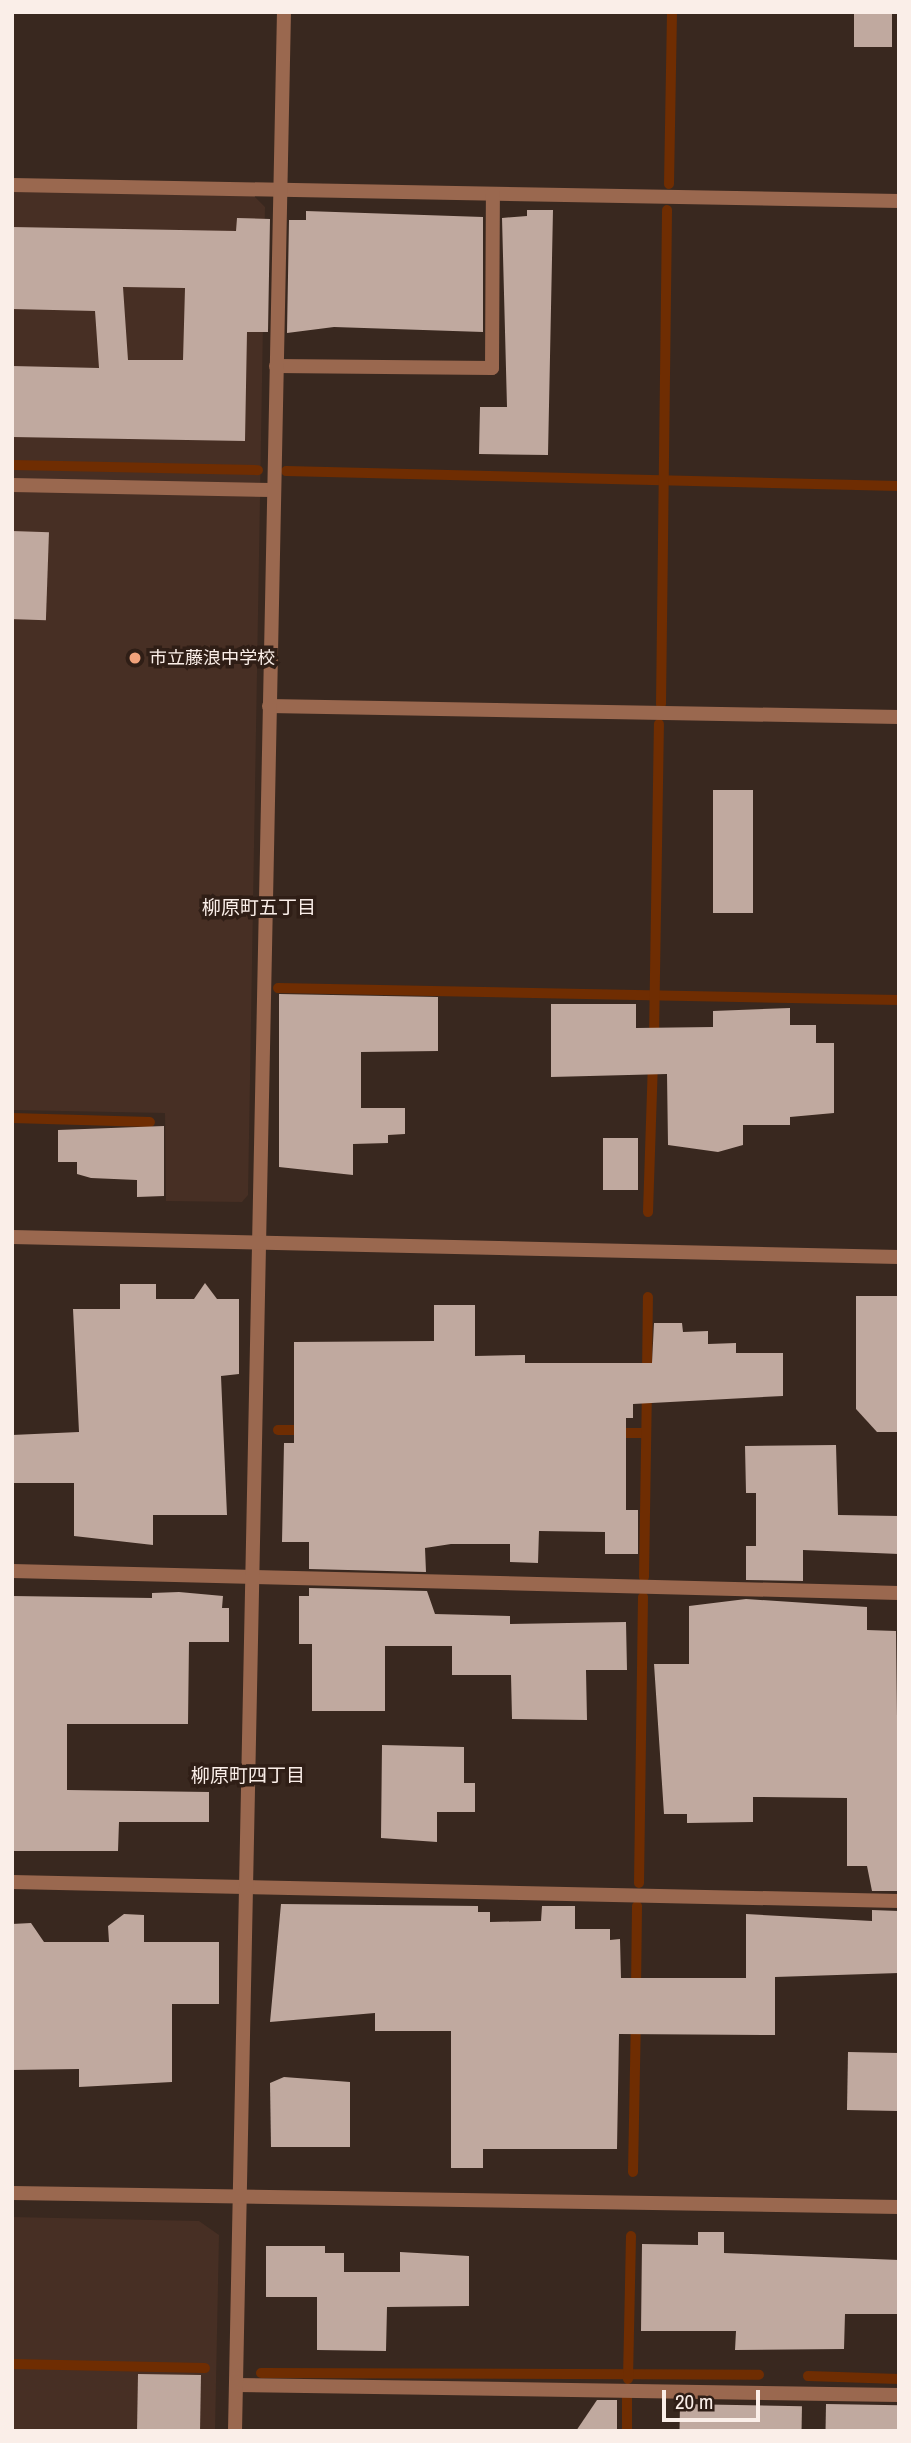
<!DOCTYPE html>
<meta charset="utf-8">
<style>
body{margin:0}
#map{position:relative;width:911px;height:2443px;overflow:hidden;background:#39281f;font-family:"Archivo Narrow","Noto Sans JP",sans-serif}
div>[style]{position:absolute}
.built>*{inset:0;background:#472f24}
.stream>*{height:10px;margin:-5px;padding:0 5px;transform-origin:5px;border-radius:5px;background:#6f2d02}
.building>*{inset:0;background:#c0a99f;transform-origin:0 0}
.minor>*{height:14px;margin:-7px;padding:0 7px;transform-origin:7px;border-radius:7px;background:#9a684f}
.tertiary>*{height:14px;margin:-7px;padding:0 7px;transform-origin:7px;border-radius:7px;background:#9a684f}
.dots>*{width:19px;height:19px;translate:-50% -50%;box-sizing:border-box;border:4px solid #2f1e16;border-radius:50%}
span{translate:-50% -50%;white-space:nowrap;text-align:center;line-height:1.15;-webkit-text-stroke:7px #2f1e16;paint-order:stroke}
.poi-label{font-size:18px;color:#faeee8}
.left{translate:0 -50%;text-align:left}
.neighbourhood-label{font-size:19px;color:#faeee8}
.frame{position:absolute;inset:0;border:14px solid #faeee8;pointer-events:none}
.scale{position:absolute;left:662px;top:2390px;width:98px;height:32px;box-sizing:border-box;border:4px solid #faeee8;border-top:0;padding-left:9px;font-size:21px;line-height:24px;white-space:nowrap;color:#faeee8;-webkit-text-stroke:5px #2f1e16;paint-order:stroke}
</style>
<div id="map">
<div class="built">
<div style="clip-path:polygon(12px 191px,254px 196px,265px 207px,248px 1195px,242px 1202px,166px 1201px,165px 1113px,12px 1110px)"></div>
<div style="clip-path:polygon(12px 2217px,199px 2221px,219px 2235px,215px 2431px,12px 2431px)"></div>
</div>
<div class="stream">
<div style="left:669px;top:184px;width:172px;rotate:-89deg"></div>
<div style="left:12px;top:465px;width:246px;rotate:1.2deg"></div>
<div style="left:286px;top:471px;width:613px;rotate:1.4deg"></div>
<div style="left:661px;top:704px;width:494px;rotate:-89.3deg"></div>
<div style="left:278px;top:988px;width:621px;rotate:1.11deg"></div>
<div style="left:654px;top:1038px;width:314px;rotate:-89.1deg"></div>
<div style="left:12px;top:1118px;width:138px;rotate:1.7deg"></div>
<div style="left:648px;top:1212px;width:148px;rotate:-88.1deg"></div>
<div style="left:647px;top:1374px;width:77px;rotate:-89.3deg"></div>
<div style="left:278px;top:1430px;width:28px"></div>
<div style="left:615px;top:1433px;width:31px"></div>
<div style="left:644px;top:1577px;width:185px;rotate:-89.1deg"></div>
<div style="left:639px;top:1883px;width:286px;rotate:-89.2deg"></div>
<div style="left:636px;top:1989px;width:83px;rotate:-89.3deg"></div>
<div style="left:633px;top:2172px;width:150px;rotate:-88.9deg"></div>
<div style="left:13px;top:2364px;width:192px;rotate:1.2deg"></div>
<div style="left:261px;top:2373px;width:498px;rotate:0.2deg"></div>
<div style="left:808px;top:2376px;width:91px;rotate:1.9deg"></div>
<div style="left:628px;top:2379px;width:143px;rotate:-88.8deg"></div>
<div style="left:627px;top:2431px;width:34px;rotate:-90deg"></div>
</div>
<div class="building">
<div style="left:854px;top:12px;width:38px;height:35px"></div>
<div style="clip-path:polygon(527px 210px,553px 210px,548px 455px,479px 454px,480px 407px,507px 407px,502px 218px,527px 216px)"></div>
<div style="clip-path:polygon(306px 211px,483px 217px,483px 332px,334px 327px,287px 333px,289px 220px,306px 220px)"></div>
<div style="clip-path:polygon(evenodd,237px 218px,270px 219px,268px 332px,247px 332px,245px 441px,12px 437px,12px 366px,99px 368px,95px 311px,12px 309px,12px 227px,236px 231px,237px 218px,123px 287px,185px 288px,183px 360px,128px 360px,123px 287px)"></div>
<div style="left:12px;top:531px;width:37px;height:88px;rotate:2deg"></div>
<div style="left:713px;top:790px;width:40px;height:123px"></div>
<div style="clip-path:polygon(279px 994px,438px 997px,438px 1051px,361px 1052px,361px 1108px,405px 1108px,405px 1134px,388px 1135px,388px 1143px,353px 1144px,353px 1175px,279px 1167px)"></div>
<div style="clip-path:polygon(551px 1004px,636px 1004px,636px 1028px,713px 1027px,713px 1011px,790px 1008px,790px 1025px,816px 1025px,816px 1043px,834px 1043px,834px 1113px,790px 1117px,790px 1125px,743px 1125px,743px 1145px,718px 1152px,668px 1145px,667px 1074px,551px 1077px)"></div>
<div style="clip-path:polygon(164px 1126px,164px 1196px,137px 1197px,137px 1180px,91px 1178px,77px 1174px,77px 1162px,58px 1162px,58px 1130px)"></div>
<div style="left:603px;top:1138px;width:35px;height:52px"></div>
<div style="clip-path:polygon(205px 1283px,217px 1299px,239px 1299px,239px 1374px,221px 1376px,227px 1515px,153px 1515px,153px 1545px,74px 1536px,74px 1483px,12px 1483px,12px 1435px,79px 1432px,73px 1309px,120px 1309px,120px 1284px,156px 1284px,156px 1299px,194px 1299px)"></div>
<div style="clip-path:polygon(856px 1296px,899px 1296px,899px 1432px,877px 1432px,856px 1409px)"></div>
<div style="clip-path:polygon(434px 1305px,475px 1305px,475px 1356px,525px 1355px,525px 1363px,652px 1363px,654px 1323px,682px 1323px,683px 1332px,708px 1331px,708px 1344px,736px 1343px,736px 1353px,783px 1353px,783px 1396px,633px 1404px,633px 1418px,626px 1418px,626px 1510px,638px 1510px,638px 1554px,605px 1554px,605px 1532px,539px 1531px,538px 1563px,510px 1562px,510px 1544px,451px 1544px,425px 1548px,426px 1572px,309px 1569px,309px 1542px,282px 1542px,284px 1443px,294px 1443px,294px 1342px,434px 1341px)"></div>
<div style="clip-path:polygon(836px 1445px,838px 1515px,899px 1516px,899px 1554px,803px 1550px,803px 1581px,746px 1580px,746px 1546px,756px 1546px,756px 1493px,746px 1493px,745px 1446px)"></div>
<div style="clip-path:polygon(309px 1588px,427px 1591px,435px 1614px,510px 1616px,510px 1624px,626px 1622px,627px 1670px,586px 1670px,587px 1720px,512px 1719px,511px 1675px,452px 1675px,452px 1646px,385px 1646px,385px 1711px,312px 1711px,312px 1644px,299px 1644px,299px 1596px,309px 1596px)"></div>
<div style="clip-path:polygon(179px 1592px,223px 1596px,222px 1608px,229px 1608px,229px 1642px,189px 1642px,188px 1724px,67px 1724px,67px 1790px,209px 1792px,209px 1822px,119px 1822px,118px 1851px,12px 1851px,12px 1596px,152px 1598px,152px 1593px)"></div>
<div style="clip-path:polygon(746px 1599px,867px 1607px,867px 1630px,896px 1631px,899px 1891px,872px 1891px,867px 1866px,847px 1866px,847px 1798px,753px 1797px,753px 1822px,687px 1823px,687px 1814px,664px 1814px,654px 1664px,689px 1664px,689px 1606px)"></div>
<div style="clip-path:polygon(382px 1745px,464px 1747px,464px 1783px,475px 1783px,475px 1812px,437px 1812px,437px 1842px,381px 1838px)"></div>
<div style="clip-path:polygon(281px 1904px,478px 1906px,478px 1912px,490px 1912px,490px 1922px,541px 1921px,542px 1906px,575px 1906px,575px 1929px,610px 1929px,610px 1940px,620px 1939px,621px 1978px,746px 1978px,746px 1914px,872px 1921px,872px 1910px,899px 1911px,899px 1973px,775px 1977px,775px 2035px,619px 2034px,617px 2149px,483px 2149px,483px 2168px,451px 2168px,451px 2031px,375px 2031px,375px 2013px,270px 2022px)"></div>
<div style="clip-path:polygon(124px 1914px,144px 1915px,144px 1942px,219px 1942px,219px 2004px,172px 2004px,172px 2082px,79px 2087px,79px 2069px,12px 2070px,12px 1924px,31px 1923px,44px 1942px,109px 1942px,108px 1926px)"></div>
<div style="left:848px;top:2052px;width:51px;height:58px;rotate:1deg"></div>
<div style="clip-path:polygon(284px 2077px,350px 2082px,350px 2147px,271px 2147px,270px 2083px)"></div>
<div style="clip-path:polygon(698px 2232px,724px 2232px,724px 2253px,899px 2260px,899px 2314px,845px 2314px,844px 2349px,735px 2350px,736px 2331px,641px 2331px,642px 2244px,698px 2245px)"></div>
<div style="clip-path:polygon(266px 2246px,325px 2246px,325px 2253px,344px 2253px,344px 2272px,400px 2272px,400px 2252px,469px 2256px,469px 2306px,387px 2307px,386px 2351px,317px 2350px,317px 2297px,266px 2297px)"></div>
<div style="left:138px;top:2374px;width:63px;height:57px;rotate:1deg"></div>
<div style="clip-path:polygon(597px 2400px,617px 2400px,617px 2431px,576px 2431px)"></div>
<div style="left:680px;top:2404px;width:122px;height:27px;rotate:1deg"></div>
<div style="left:826px;top:2404px;width:73px;height:27px;rotate:1deg"></div>
</div>
<div class="minor">
<div style="left:12px;top:185px;width:887px;rotate:1.03deg"></div>
<div style="left:276px;top:366px;width:216px;rotate:0.5deg"></div>
<div style="left:492px;top:368px;width:174px;rotate:-89.7deg"></div>
<div style="left:12px;top:485px;width:260px;rotate:1.1deg"></div>
<div style="left:269px;top:706px;width:630px;rotate:1deg"></div>
<div style="left:12px;top:1571px;width:887px;rotate:1.42deg"></div>
<div style="left:12px;top:1882px;width:887px;rotate:1.23deg"></div>
<div style="left:236px;top:2385px;width:663px;rotate:0.86deg"></div>
<div style="left:235px;top:2431px;width:2419px;rotate:-88.84deg"></div>
</div>
<div class="tertiary">
<div style="left:12px;top:1237px;width:887px;rotate:1.29deg"></div>
<div style="left:12px;top:2193px;width:887px;rotate:0.9deg"></div>
</div>
<div class="dots">
<div style="left:135px;top:658px;background:#f1a27b"></div>
</div>
<div class="poi-label">
<span class="left" style="left:149px;top:658px">市立藤浪中学校</span>
</div>
<div class="neighbourhood-label">
<span style="left:259px;top:908px">柳原町五丁目</span>
<span style="left:248px;top:1776px">柳原町四丁目</span>
</div>
<div class="frame"></div>
<div class="scale">20 m</div>
</div>
